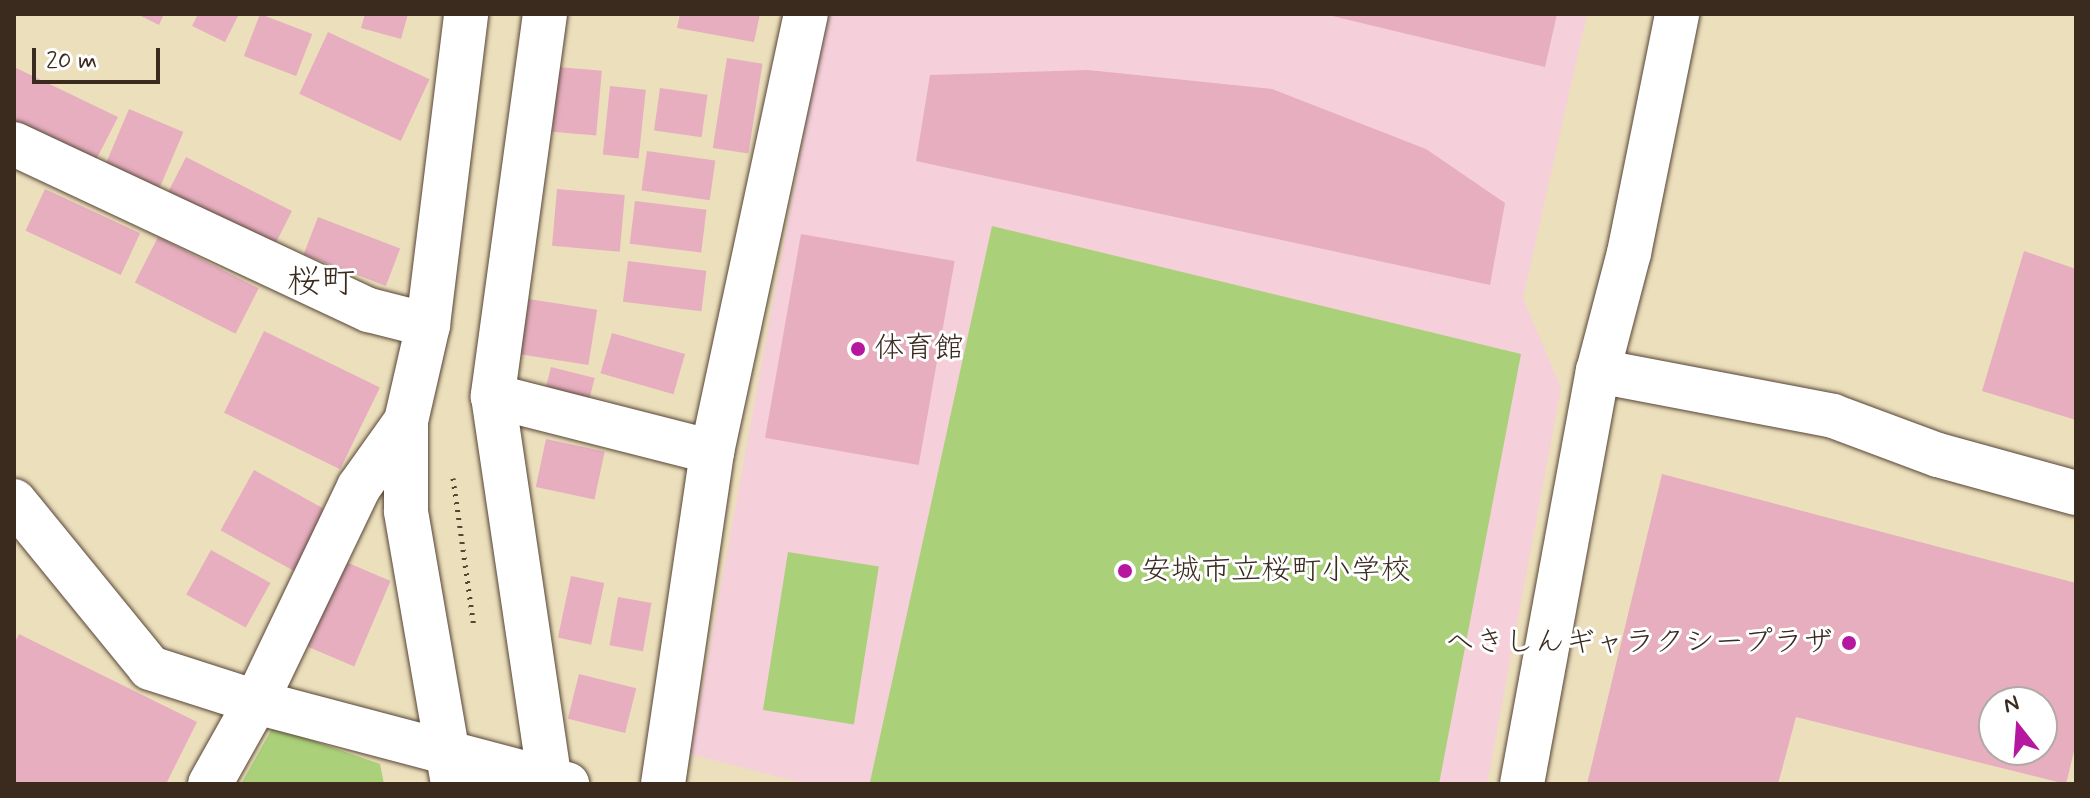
<!DOCTYPE html>
<meta charset="utf-8">
<style>
body{margin:0}
#map{position:relative;width:2090px;height:798px;overflow:hidden;background:#ecdfbc;font-family:Mynerve,"Klee One",sans-serif}
div>[style]{position:absolute}
.built>*{inset:0;background:#f5cfda}
.green>*{inset:0;background:#abd07a;transform-origin:0 0}
.building>*{inset:0;background:#e6aebf;transform-origin:0 0}
.path>*{height:5px;margin-top:-2.5px;transform-origin:0;background:repeating-linear-gradient(90deg,#564536 0 2px,transparent 0 8px)}
.roads{filter:drop-shadow(0 0 2px #564536) drop-shadow(0 0 2px #564536)}
.minor>*{height:44px;margin:-22px;padding:0 22px;transform-origin:22px;border-radius:22px;background:#fff}
.dots>*{width:22px;height:22px;translate:-50% -50%;box-sizing:border-box;border:4px solid #fff;border-radius:50%}
span{translate:-50% -50%;white-space:nowrap;text-align:center;line-height:1.15;-webkit-text-stroke:6px #fff;paint-order:stroke}
.poi-label{font-size:30px;color:#3b2a1e}
.left{translate:0 -50%;text-align:left}
.right{translate:-100% -50%;text-align:right}
.quarter-label{font-size:34px;color:#3b2a1e}
.frame{position:absolute;inset:0;border:16px solid #3b2a1e;pointer-events:none}
.north{position:absolute;left:1978px;top:686px;width:80px;height:80px;box-sizing:border-box;background:#fff;border:2px solid #b1aaa5;border-radius:50%;rotate:343deg;font-size:22px;font-weight:700;line-height:32px;text-align:center;color:#3b2a1e}
.north::after{content:'';display:block;margin:auto;width:28px;height:36px;background:#b5179e;clip-path:polygon(50% 0,100% 100%,50% 72%,0 100%)}
.scale{position:absolute;left:32px;top:48px;width:128px;height:36px;box-sizing:border-box;border:4px solid #3b2a1e;border-top:0;padding-left:10px;font-size:24px;line-height:28px;white-space:nowrap;color:#3b2a1e;-webkit-text-stroke:6px #fff;paint-order:stroke}
</style>
<div id="map">
<div class="built">
<div style="clip-path:polygon(826px 14px,1587px 14px,1523px 298px,1561px 388px,1487px 784px,807px 784px,690px 754px)"></div>
</div>
<div class="green">
<div style="clip-path:polygon(992px 226px,1521px 354px,1439px 784px,870px 782px)"></div>
<div style="left:788px;top:552px;width:92px;height:160px;rotate:9deg"></div>
<div style="clip-path:polygon(273px 727px,380px 764px,384px 784px,241px 784px)"></div>
</div>
<div class="building">
<div style="clip-path:polygon(137px 14px,164px 14px,159px 25px)"></div>
<div style="clip-path:polygon(198px 14px,239px 14px,225px 42px,192px 26px)"></div>
<div style="left:260px;top:14px;width:56px;height:45px;rotate:21deg"></div>
<div style="clip-path:polygon(365px 14px,408px 14px,401px 39px,361px 28px)"></div>
<div style="clip-path:polygon(680px 14px,760px 14px,754px 42px,677px 28px)"></div>
<div style="clip-path:polygon(1324px 14px,1557px 14px,1545px 67px)"></div>
<div style="left:328px;top:32px;width:112px;height:68px;rotate:25deg"></div>
<div style="left:727px;top:58px;width:36px;height:91px;rotate:9deg"></div>
<div style="clip-path:polygon(14px 67px,118px 117px,95px 162px,14px 123px)"></div>
<div style="left:558px;top:67px;width:44px;height:65px;rotate:5deg"></div>
<div style="clip-path:polygon(1088px 70px,1272px 89px,1426px 149px,1505px 203px,1490px 285px,916px 161px,930px 75px)"></div>
<div style="left:610px;top:86px;width:36px;height:69px;rotate:6deg"></div>
<div style="left:660px;top:88px;width:48px;height:43px;rotate:8deg"></div>
<div style="left:129px;top:109px;width:59px;height:61px;rotate:23deg"></div>
<div style="left:647px;top:151px;width:69px;height:40px;rotate:8deg"></div>
<div style="left:186px;top:157px;width:119px;height:42px;rotate:27deg"></div>
<div style="left:45px;top:189px;width:105px;height:46px;rotate:25deg"></div>
<div style="left:557px;top:189px;width:68px;height:57px;rotate:5deg"></div>
<div style="left:635px;top:201px;width:72px;height:43px;rotate:7deg"></div>
<div style="left:318px;top:217px;width:88px;height:40px;rotate:21deg"></div>
<div style="left:801px;top:234px;width:156px;height:207px;rotate:10deg"></div>
<div style="left:158px;top:237px;width:113px;height:51px;rotate:27deg"></div>
<div style="clip-path:polygon(2024px 251px,2076px 269px,2076px 420px,1982px 391px)"></div>
<div style="left:628px;top:261px;width:79px;height:41px;rotate:7deg"></div>
<div style="left:529px;top:299px;width:69px;height:56px;rotate:9deg"></div>
<div style="left:264px;top:331px;width:129px;height:91px;rotate:26deg"></div>
<div style="left:612px;top:333px;width:76px;height:42px;rotate:16deg"></div>
<div style="left:551px;top:367px;width:45px;height:28px;rotate:14deg"></div>
<div style="left:546px;top:439px;width:60px;height:49px;rotate:12deg"></div>
<div style="left:254px;top:470px;width:84px;height:69px;rotate:29deg"></div>
<div style="clip-path:polygon(evenodd,1662px 474px,2076px 583px,2076px 743px,2066px 784px,1796px 717px,1778px 784px,1587px 784px,1662px 474px,1994px 702px,2042px 702px,2042px 750px,1994px 750px,1994px 702px)"></div>
<div style="left:211px;top:550px;width:68px;height:51px;rotate:29deg"></div>
<div style="left:339px;top:559px;width:56px;height:93px;rotate:23deg"></div>
<div style="left:571px;top:576px;width:34px;height:63px;rotate:12deg"></div>
<div style="left:618px;top:597px;width:34px;height:49px;rotate:10deg"></div>
<div style="clip-path:polygon(19px 634px,197px 722px,166px 784px,14px 784px,14px 644px)"></div>
<div style="left:579px;top:674px;width:59px;height:46px;rotate:14deg"></div>
</div>
<div class="path">
<div style="left:453px;top:478px;width:150px;rotate:82deg"></div>
</div>
<div class="roads">
<div class="minor">
<div style="left:545px;top:14px;width:386px;rotate:97.8deg"></div>
<div style="left:493px;top:396px;width:388px;rotate:81.6deg"></div>
<div style="left:14px;top:144px;width:392px;rotate:25.1deg"></div>
<div style="left:369px;top:310px;width:61px;rotate:14.3deg"></div>
<div style="left:1598px;top:371px;width:239px;rotate:10.8deg"></div>
<div style="left:1833px;top:416px;width:112px;rotate:20.4deg"></div>
<div style="left:1938px;top:455px;width:143px;rotate:15.4deg"></div>
<div style="left:493px;top:396px;width:226px;rotate:14.3deg"></div>
<div style="left:14px;top:501px;width:215px;rotate:50.8deg"></div>
<div style="left:150px;top:668px;width:111px;rotate:17.8deg"></div>
<div style="left:256px;top:702px;width:322px;rotate:14.8deg"></div>
<div style="left:210px;top:784px;width:94px;rotate:-60.7deg"></div>
<div style="left:256px;top:702px;width:238px;rotate:-64.4deg"></div>
<div style="left:359px;top:487px;width:81px;rotate:-54.5deg"></div>
<div style="left:453px;top:784px;width:277px;rotate:-99.8deg"></div>
<div style="left:406px;top:511px;width:90px;rotate:-90deg"></div>
<div style="left:406px;top:421px;width:98px;rotate:-77.1deg"></div>
<div style="left:428px;top:325px;width:313px;rotate:-83deg"></div>
<div style="left:663px;top:784px;width:336px;rotate:-81.6deg"></div>
<div style="left:712px;top:452px;width:448px;rotate:-77.9deg"></div>
<div style="left:1522px;top:784px;width:420px;rotate:-79.6deg"></div>
<div style="left:1598px;top:371px;width:122px;rotate:-75.3deg"></div>
<div style="left:1629px;top:253px;width:244px;rotate:-78.6deg"></div>
</div>
</div>
<div class="dots">
<div style="left:858px;top:349px;background:#b5179e"></div>
<div style="left:1125px;top:571px;background:#b5179e"></div>
<div style="left:1849px;top:643px;background:#b5179e"></div>
</div>
<div class="poi-label">
<span class="left" style="left:874px;top:349px">体育館</span>
<span class="left" style="left:1141px;top:571px">安城市立桜町小学校</span>
<span class="right" style="left:1833px;top:643px">へきしんギャラクシープラザ</span>
</div>
<div class="quarter-label">
<span style="left:321px;top:283px">桜町</span>
</div>
<div class="frame"></div>
<div class="north">N</div>
<div class="scale">20 m</div>
</div>
